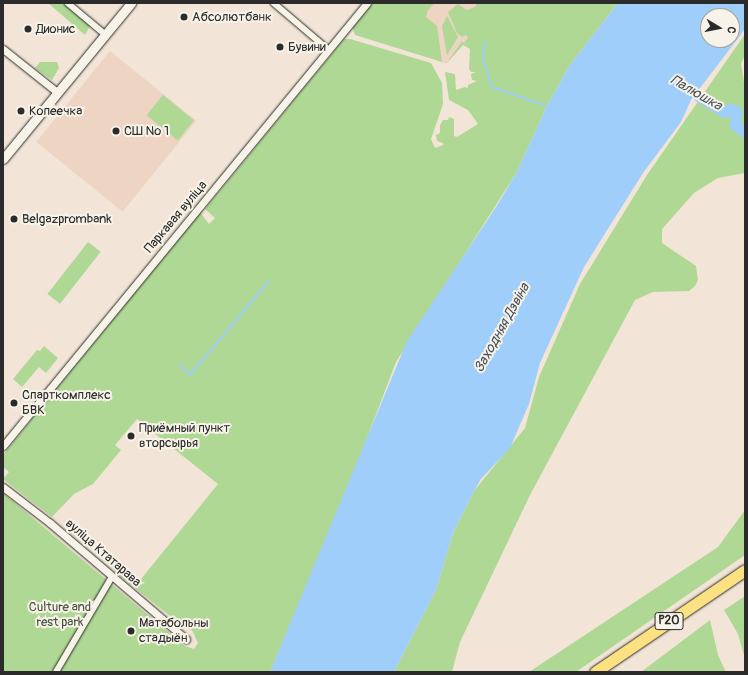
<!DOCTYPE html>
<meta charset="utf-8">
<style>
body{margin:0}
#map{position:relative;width:748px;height:675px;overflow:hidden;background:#f2e5d7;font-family:Pangolin,sans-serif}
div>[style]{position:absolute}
.built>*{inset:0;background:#edd4c3;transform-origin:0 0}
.green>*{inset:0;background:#afd894;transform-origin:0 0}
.water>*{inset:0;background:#9fcefb}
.stream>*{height:2px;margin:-1px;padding:0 1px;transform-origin:1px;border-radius:1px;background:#9fcefb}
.river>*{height:11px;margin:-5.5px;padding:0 5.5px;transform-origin:5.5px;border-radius:5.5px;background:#9fcefb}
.roads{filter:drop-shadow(0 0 1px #2b2b2b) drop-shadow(0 0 1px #2b2b2b)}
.pedestrian>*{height:5.5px;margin:-2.75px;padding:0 2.75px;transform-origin:2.75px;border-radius:2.75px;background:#f7f3e8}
.minor>*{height:7px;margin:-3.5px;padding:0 3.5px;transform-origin:3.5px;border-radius:3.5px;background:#f7f3e8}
.tertiary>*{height:9px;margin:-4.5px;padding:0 4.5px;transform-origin:4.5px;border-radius:4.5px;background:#f7f3e8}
.primary>*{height:11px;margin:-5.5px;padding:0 5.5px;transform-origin:5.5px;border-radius:5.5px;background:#fbe180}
.dots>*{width:11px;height:11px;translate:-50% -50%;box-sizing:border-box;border:2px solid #f7f3e8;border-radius:50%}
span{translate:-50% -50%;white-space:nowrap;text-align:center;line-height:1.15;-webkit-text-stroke:4px #f7f3e8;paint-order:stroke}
.shield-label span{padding:1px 3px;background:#f7f3e8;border:1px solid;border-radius:3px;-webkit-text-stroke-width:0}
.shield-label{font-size:12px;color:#2b2b2b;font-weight:700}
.poi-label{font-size:13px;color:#2b2b2b}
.left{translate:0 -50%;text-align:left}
.street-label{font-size:13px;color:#2b2b2b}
.park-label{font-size:13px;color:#4c5645}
.water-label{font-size:14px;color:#48545f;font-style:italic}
.frame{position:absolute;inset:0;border:4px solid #2b2b2b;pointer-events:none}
.north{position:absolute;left:700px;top:8px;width:40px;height:40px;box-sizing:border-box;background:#f7f3e8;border:1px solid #a5a39c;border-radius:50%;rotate:100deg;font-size:11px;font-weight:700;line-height:16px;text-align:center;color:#2b2b2b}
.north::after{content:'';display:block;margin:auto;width:14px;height:18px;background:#2b2b2b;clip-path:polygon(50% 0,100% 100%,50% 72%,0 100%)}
</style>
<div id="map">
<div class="built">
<div style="clip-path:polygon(428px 3px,500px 3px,446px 64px,417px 50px)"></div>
<div style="left:110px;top:51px;width:111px;height:117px;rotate:39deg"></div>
</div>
<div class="green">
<div style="clip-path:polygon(48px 3px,64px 3px,91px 24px,85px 35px)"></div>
<div style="clip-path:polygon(371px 3px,435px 3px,428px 10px,426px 17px,437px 26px,442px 62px,355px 35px,352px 26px)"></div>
<div style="clip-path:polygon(477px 3px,618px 3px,570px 65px,547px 106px,517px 172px,396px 362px,348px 488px,270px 672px,3px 672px,3px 493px,185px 646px,194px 649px,198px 643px,192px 630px,185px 628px,115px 572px,114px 568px,137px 584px,218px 484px,154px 433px,161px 430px,154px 425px,150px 429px,137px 419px,115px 445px,121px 450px,93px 484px,74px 494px,52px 517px,3px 479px,9px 472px,3px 467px,3px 455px,200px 212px,209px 224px,215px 218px,205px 209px,344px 39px,350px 39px,431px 63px,442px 83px,443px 104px,431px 139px,435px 148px,443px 145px,443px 143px,437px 141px,436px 135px,440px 133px,440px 125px,443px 120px,448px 120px,449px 117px,454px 119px,454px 136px,457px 137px,478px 124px,468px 110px,449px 100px,445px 72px,455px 74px,456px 90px,465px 87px,468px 88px,468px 85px,477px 81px,472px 80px,471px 74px,476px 72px,471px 72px,469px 69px,470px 49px,463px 45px,446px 64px,462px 41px,464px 43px,468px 38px,466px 35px,462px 37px,457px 33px,448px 12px,458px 4px,467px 10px,475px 7px)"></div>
<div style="clip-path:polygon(447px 16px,458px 37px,447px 55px,442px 26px)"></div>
<div style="clip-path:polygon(745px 34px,745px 56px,741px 63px,745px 89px,745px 173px,718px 178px,694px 193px,662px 229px,662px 243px,696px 266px,698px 280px,695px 286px,689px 291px,653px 292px,635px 300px,530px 495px,460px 642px,452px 672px,394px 672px,436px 590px,453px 533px,474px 491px,525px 428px,539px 377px,580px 284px,647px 175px)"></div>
<div style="clip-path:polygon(40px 62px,57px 62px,59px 68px,52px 80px,35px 68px)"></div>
<div style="left:163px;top:95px;width:40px;height:26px;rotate:39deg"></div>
<div style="left:88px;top:242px;width:16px;height:66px;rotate:38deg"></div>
<div style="clip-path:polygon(44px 346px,58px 358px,46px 373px,39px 367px,22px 387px,13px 379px,37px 350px,40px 351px)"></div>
<div style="clip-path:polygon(745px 510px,745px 555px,576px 672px,529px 672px,718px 547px)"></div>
<div style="clip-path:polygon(745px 596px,745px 659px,738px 634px,724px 610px)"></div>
<div style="clip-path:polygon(710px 620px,718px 655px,726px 672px,641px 672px)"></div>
</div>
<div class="water">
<div style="clip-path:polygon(evenodd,618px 3px,745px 3px,745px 29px,691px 100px,681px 122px,643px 173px,584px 267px,540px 363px,529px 404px,510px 448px,481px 479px,474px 491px,453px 533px,436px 590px,394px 672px,270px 672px,407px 341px,496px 207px,517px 172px,547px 106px,570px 65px,618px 3px,708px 16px,732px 16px,732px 40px,708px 40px,708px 16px)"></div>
</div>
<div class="stream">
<div style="left:485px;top:42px;width:17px;rotate:97deg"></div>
<div style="left:483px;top:59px;width:29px;rotate:72deg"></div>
<div style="left:492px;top:87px;width:60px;rotate:19.3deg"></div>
<div style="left:180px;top:365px;width:14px;rotate:45deg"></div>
<div style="left:190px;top:375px;width:123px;rotate:-50deg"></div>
</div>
<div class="river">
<div style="left:684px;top:87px;width:47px;rotate:32deg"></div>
<div style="left:724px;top:112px;width:7px;rotate:-27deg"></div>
<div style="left:730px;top:109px;width:6px;rotate:18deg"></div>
<div style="left:736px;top:111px;width:14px;rotate:94deg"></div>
<div style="left:735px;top:125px;width:12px;rotate:35deg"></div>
</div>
<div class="roads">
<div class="pedestrian">
<div style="left:68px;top:3px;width:48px;rotate:40deg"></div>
<div style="left:274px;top:3px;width:72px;rotate:40.5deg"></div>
<div style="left:56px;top:672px;width:110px;rotate:-59.5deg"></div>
</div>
<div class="minor">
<div style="left:3px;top:49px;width:69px;rotate:38.5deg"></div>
<div style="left:3px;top:446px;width:573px;rotate:-50.59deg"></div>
<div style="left:3px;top:487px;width:59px;rotate:37.5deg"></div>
<div style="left:50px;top:523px;width:179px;rotate:40.5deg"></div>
</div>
<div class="tertiary">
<div style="left:3px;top:159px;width:202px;rotate:-50.6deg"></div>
</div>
<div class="primary">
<div style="left:595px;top:672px;width:181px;rotate:-34.2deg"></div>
</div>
</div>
<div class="dots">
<div style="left:184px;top:17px;background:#2b2b2b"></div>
<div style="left:28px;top:29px;background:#2b2b2b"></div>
<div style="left:280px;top:47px;background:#2b2b2b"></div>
<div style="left:21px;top:111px;background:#2b2b2b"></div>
<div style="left:116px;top:131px;background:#2b2b2b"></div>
<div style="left:14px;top:219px;background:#2b2b2b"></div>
<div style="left:14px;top:403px;background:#2b2b2b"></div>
<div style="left:131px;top:436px;background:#2b2b2b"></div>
<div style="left:131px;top:631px;background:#2b2b2b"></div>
</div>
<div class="shield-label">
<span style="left:669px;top:621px">Р20</span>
</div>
<div class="poi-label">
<span class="left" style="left:192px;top:17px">Абсолютбанк</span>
<span class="left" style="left:36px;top:29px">Дионис</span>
<span class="left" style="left:288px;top:47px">Бувини</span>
<span class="left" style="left:29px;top:111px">Копеечка</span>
<span class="left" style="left:124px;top:131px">СШ № 1</span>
<span class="left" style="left:22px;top:219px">Belgazprombank</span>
<span class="left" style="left:22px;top:403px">Спарткомплекс<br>БВК</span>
<span class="left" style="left:139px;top:436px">Приёмный пункт<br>вторсырья</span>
<span class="left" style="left:139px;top:631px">Матабольны<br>стадыён</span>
</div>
<div class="street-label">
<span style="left:176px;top:217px;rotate:-50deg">Паркавая вуліца</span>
<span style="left:103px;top:553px;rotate:41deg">вуліца Ктатарава</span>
</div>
<div class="park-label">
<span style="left:60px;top:615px">Culture and<br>rest park</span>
</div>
<div class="water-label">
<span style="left:696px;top:93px;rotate:30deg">Палюшка</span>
<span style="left:502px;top:328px;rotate:-61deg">Заходняя Дзвіна</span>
</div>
<div class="frame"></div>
<div class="north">С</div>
</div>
